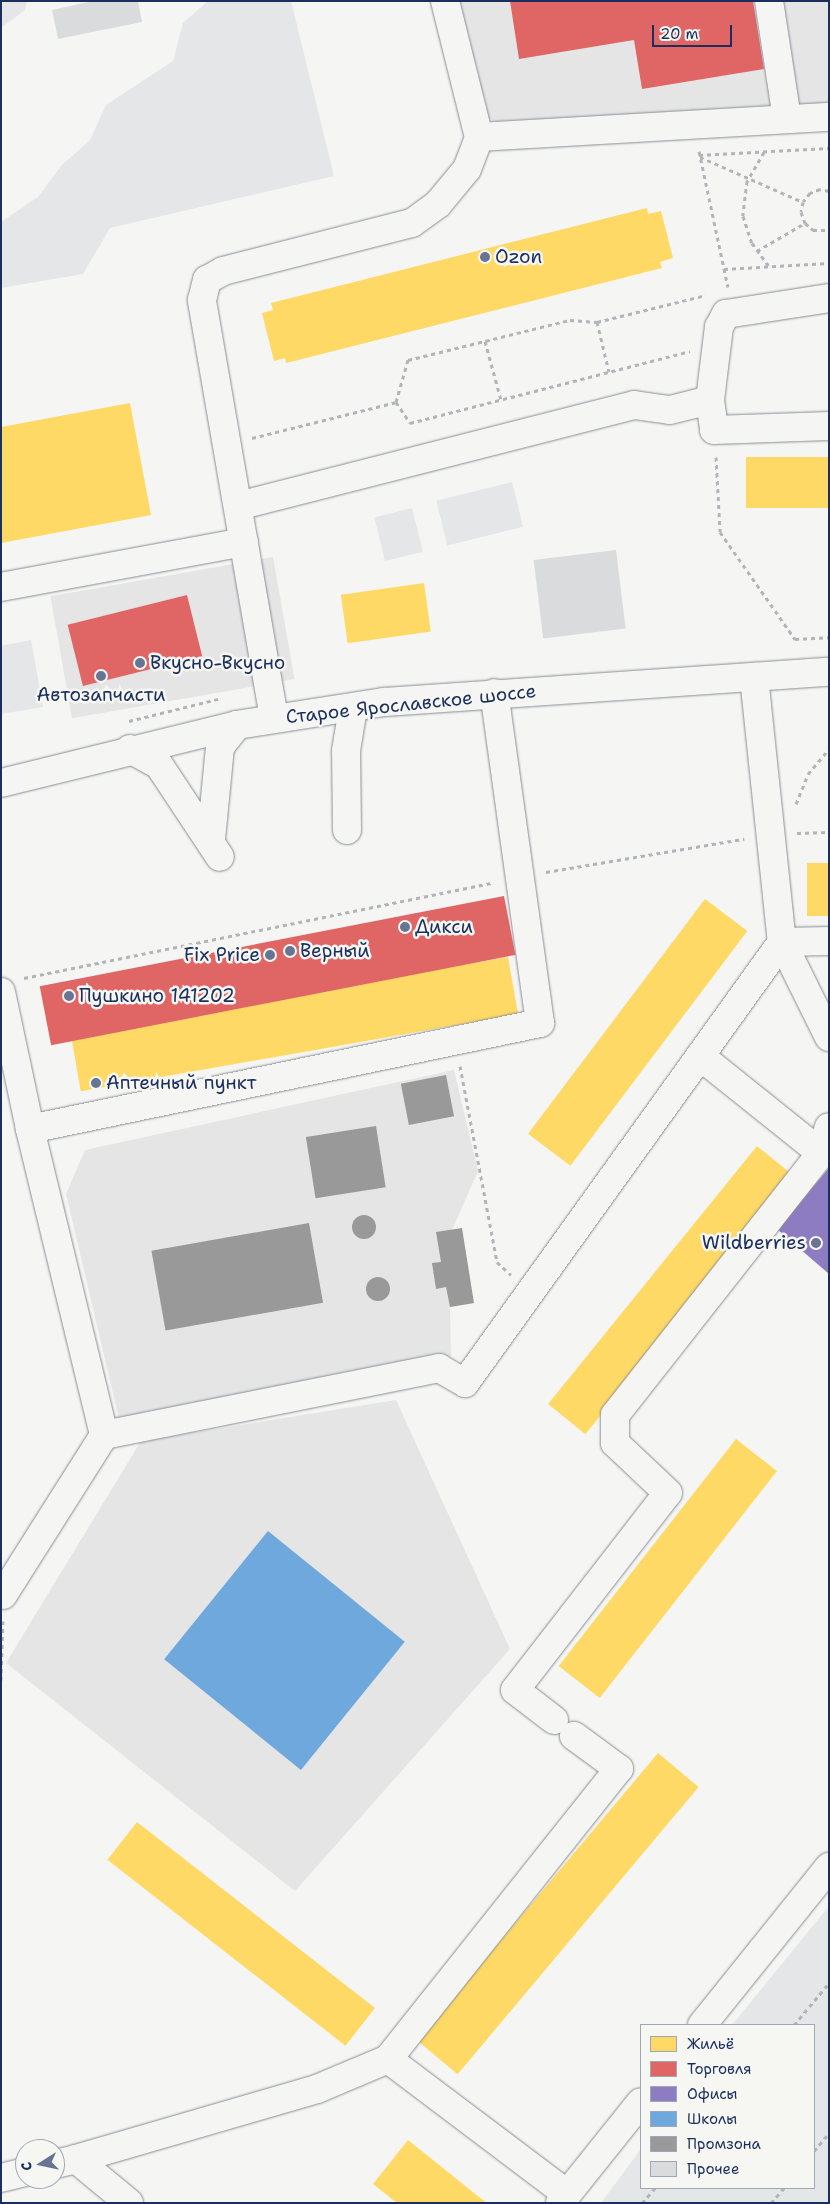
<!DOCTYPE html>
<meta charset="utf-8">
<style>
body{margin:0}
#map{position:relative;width:830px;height:2204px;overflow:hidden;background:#f5f5f3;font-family:"Shantell Sans",sans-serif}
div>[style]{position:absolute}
.built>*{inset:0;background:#e5e5e6;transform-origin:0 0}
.green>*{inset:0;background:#e4e6e7;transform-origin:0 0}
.homes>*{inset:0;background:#ffd966;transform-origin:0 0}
.shops>*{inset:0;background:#e06666;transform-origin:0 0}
.offices>*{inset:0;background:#8e7cc3}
.schools>*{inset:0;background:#6fa8dc;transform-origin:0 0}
.industry>*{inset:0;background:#999;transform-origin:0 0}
.round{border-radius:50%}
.building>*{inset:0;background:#dadbdc;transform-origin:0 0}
.path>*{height:3px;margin-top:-1.5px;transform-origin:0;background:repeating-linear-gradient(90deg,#b2b4b9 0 4px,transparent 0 8px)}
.roads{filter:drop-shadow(0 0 1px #898d95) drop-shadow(0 0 1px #898d95)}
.minor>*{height:28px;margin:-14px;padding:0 14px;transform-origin:14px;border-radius:14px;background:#f5f5f3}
.major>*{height:28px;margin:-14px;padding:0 14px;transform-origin:14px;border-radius:14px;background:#f5f5f3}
.dots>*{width:14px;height:14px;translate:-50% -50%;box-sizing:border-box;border:2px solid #f6f6f2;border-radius:50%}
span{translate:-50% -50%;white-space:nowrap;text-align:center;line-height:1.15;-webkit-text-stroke:5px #f6f6f2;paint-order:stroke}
.poi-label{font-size:19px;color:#1b2f5e}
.left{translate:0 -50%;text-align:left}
.right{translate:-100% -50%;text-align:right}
.street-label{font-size:19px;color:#1b2f5e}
.frame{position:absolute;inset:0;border:2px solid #1b2f5e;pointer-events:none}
.legend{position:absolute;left:640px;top:2024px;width:175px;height:165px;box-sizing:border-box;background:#f6f6f2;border:1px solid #9ea6b7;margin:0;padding:6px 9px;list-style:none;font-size:15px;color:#1b2f5e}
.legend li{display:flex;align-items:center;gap:10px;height:25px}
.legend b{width:25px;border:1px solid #9ea6b7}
.north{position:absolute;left:15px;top:2139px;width:50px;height:50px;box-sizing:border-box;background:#f6f6f2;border:1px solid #9ea6b7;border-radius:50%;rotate:260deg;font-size:14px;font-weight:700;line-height:20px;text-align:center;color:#1b2f5e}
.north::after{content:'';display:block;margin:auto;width:18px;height:22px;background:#677492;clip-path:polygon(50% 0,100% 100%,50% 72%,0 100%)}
.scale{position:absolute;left:652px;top:25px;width:80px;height:22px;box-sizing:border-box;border:2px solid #1b2f5e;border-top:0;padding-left:6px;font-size:15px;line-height:18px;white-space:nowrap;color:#1b2f5e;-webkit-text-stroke:4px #f6f6f2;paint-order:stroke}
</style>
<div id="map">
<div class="built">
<div style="clip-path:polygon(442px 1px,829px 1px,829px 111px,503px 125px,465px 107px)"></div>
<div style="left:273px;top:557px;width:124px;height:226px;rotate:80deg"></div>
<div style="clip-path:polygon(454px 1070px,478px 1171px,452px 1230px,474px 1303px,450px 1307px,451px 1356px,119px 1419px,66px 1194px,85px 1150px)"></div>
<div style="clip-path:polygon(396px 1400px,510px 1649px,295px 1891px,6px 1663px,141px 1441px)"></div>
</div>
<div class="green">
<div style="clip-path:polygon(1px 1px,27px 1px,25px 10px,1px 28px)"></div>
<div style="clip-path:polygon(208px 1px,291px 1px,334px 176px,110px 228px,83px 274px,1px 288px,1px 222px,38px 197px,61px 166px,90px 140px,106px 105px,173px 61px,183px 23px)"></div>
<div style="left:512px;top:482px;width:46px;height:78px;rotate:76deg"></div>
<div style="left:412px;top:508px;width:45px;height:39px;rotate:76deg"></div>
<div style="clip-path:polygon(31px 640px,43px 707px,1px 714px,1px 646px)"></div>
<div style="clip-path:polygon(829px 1906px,829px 2203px,601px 2203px,641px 2149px,641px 2188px,814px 2188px,814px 2025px,732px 2025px)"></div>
</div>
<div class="homes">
<div style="clip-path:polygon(647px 208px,648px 214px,661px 211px,673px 258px,660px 262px,662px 268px,286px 363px,285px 358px,274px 361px,262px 313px,273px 310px,271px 303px)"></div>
<div style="clip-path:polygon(130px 403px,151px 515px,1px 543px,1px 427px)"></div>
<div style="left:829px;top:457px;width:51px;height:83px;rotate:90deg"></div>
<div style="left:424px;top:583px;width:49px;height:84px;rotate:82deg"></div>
<div style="left:829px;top:863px;width:53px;height:22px;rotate:90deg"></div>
<div style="left:705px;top:899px;width:53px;height:294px;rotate:37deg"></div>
<div style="left:508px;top:957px;width:58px;height:444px;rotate:80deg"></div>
<div style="left:757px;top:1146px;width:48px;height:332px;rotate:39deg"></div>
<div style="left:736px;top:1439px;width:52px;height:288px;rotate:38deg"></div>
<div style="left:658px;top:1753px;width:53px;height:375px;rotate:40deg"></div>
<div style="left:137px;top:1822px;width:302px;height:48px;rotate:38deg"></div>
<div style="clip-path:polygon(408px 2140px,479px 2197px,487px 2203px,397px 2203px,373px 2184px)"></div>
</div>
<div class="shops">
<div style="clip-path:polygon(510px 1px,753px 1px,764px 69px,642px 89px,634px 40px,519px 59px)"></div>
<div style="left:187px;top:595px;width:63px;height:123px;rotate:76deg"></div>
<div style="left:504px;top:896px;width:60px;height:473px;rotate:79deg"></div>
</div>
<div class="offices">
<div style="clip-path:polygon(829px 1168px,829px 1274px,777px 1229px)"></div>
</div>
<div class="schools">
<div style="left:268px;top:1531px;width:176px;height:165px;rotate:39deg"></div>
</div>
<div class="industry">
<div style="left:446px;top:1075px;width:42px;height:46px;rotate:79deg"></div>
<div style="left:376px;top:1126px;width:62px;height:71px;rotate:81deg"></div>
<div class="round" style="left:352px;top:1215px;width:24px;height:24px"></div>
<div style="left:309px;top:1223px;width:81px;height:160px;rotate:80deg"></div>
<div style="clip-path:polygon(462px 1228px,474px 1303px,450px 1307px,446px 1287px,436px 1289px,432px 1263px,441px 1262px,436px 1232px)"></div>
<div class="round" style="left:366px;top:1277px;width:24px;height:24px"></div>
</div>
<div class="building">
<div style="clip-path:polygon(93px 1px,138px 1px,142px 22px,58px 39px,52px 10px)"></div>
<div style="left:616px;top:550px;width:79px;height:83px;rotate:83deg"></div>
</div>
<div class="path">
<div style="left:699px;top:151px;width:139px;rotate:78deg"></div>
<div style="left:764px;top:152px;width:34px;rotate:120deg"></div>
<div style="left:747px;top:181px;width:35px;rotate:97deg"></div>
<div style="left:743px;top:216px;width:28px;rotate:72deg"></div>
<div style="left:752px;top:243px;width:29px;rotate:54deg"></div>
<div style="left:699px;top:155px;width:130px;rotate:-3.1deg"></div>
<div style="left:700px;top:157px;width:112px;rotate:23.6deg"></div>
<div style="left:829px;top:191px;width:9px;rotate:-167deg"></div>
<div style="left:820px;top:189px;width:11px;rotate:158deg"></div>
<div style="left:810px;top:193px;width:11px;rotate:128deg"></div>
<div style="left:803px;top:202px;width:10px;rotate:101deg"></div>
<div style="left:801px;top:212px;width:12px;rotate:70deg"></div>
<div style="left:805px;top:223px;width:11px;rotate:41deg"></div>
<div style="left:813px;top:230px;width:16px"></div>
<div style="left:757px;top:251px;width:56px;rotate:-30.3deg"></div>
<div style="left:724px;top:269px;width:105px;rotate:-3.3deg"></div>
<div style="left:597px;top:322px;width:51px;rotate:76.5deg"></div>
<div style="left:485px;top:341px;width:61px;rotate:74.8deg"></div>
<div style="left:396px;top:402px;width:25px;rotate:56deg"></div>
<div style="left:410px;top:423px;width:289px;rotate:-14.4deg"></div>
<div style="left:252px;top:438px;width:148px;rotate:-14deg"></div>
<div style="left:396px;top:402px;width:44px;rotate:-74.1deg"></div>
<div style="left:408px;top:360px;width:167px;rotate:-13.9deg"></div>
<div style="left:570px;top:320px;width:27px;rotate:4deg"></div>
<div style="left:597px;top:322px;width:112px;rotate:-13.9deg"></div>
<div style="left:716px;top:457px;width:75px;rotate:86.9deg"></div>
<div style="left:720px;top:532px;width:131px;rotate:55deg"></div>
<div style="left:795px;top:639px;width:34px;rotate:-3deg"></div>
<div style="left:129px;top:721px;width:92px;rotate:-13.9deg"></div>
<div style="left:796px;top:804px;width:32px;rotate:-68deg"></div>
<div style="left:808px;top:774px;width:33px;rotate:-50deg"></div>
<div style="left:797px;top:833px;width:32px;rotate:-2deg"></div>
<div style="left:546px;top:872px;width:201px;rotate:-9.5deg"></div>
<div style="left:24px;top:978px;width:479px;rotate:-11.5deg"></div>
<div style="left:460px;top:1066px;width:199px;rotate:79.3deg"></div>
<div style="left:497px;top:1262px;width:19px;rotate:43deg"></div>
<div style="left:1px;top:1680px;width:59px;rotate:-88.1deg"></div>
<div style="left:794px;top:2025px;width:55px;rotate:-50.2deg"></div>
<div style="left:814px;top:2151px;width:23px;rotate:-50deg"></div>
<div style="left:642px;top:2203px;width:20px;rotate:-49deg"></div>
<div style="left:771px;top:2203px;width:20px;rotate:-49deg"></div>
</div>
<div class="roads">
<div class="minor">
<div style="left:445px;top:1px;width:140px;rotate:76deg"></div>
<div style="left:479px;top:137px;width:351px;rotate:-3.3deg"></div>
<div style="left:769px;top:1px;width:119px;rotate:81.3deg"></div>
<div style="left:710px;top:400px;width:30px;rotate:82deg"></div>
<div style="left:714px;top:430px;width:115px;rotate:-2deg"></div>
<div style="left:238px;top:506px;width:409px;rotate:-14.3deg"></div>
<div style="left:634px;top:405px;width:36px;rotate:8deg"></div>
<div style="left:670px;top:410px;width:41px;rotate:-14deg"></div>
<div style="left:710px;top:400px;width:74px;rotate:-83deg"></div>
<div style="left:719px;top:327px;width:15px;rotate:-62deg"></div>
<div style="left:726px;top:314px;width:104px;rotate:-8.8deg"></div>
<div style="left:1px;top:587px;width:247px;rotate:-10.5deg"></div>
<div style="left:754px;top:677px;width:266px;rotate:84deg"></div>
<div style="left:782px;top:942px;width:47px;rotate:-1.2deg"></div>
<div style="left:274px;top:718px;width:424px;rotate:-99.8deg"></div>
<div style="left:202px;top:300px;width:21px;rotate:-76deg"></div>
<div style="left:207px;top:280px;width:18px;rotate:-29deg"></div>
<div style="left:223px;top:271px;width:195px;rotate:-14.3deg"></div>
<div style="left:412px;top:223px;width:32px;rotate:-36deg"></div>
<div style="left:438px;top:204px;width:45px;rotate:-50.4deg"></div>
<div style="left:467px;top:169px;width:34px;rotate:-69deg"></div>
<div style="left:130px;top:749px;width:33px;rotate:29deg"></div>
<div style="left:159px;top:765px;width:110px;rotate:56.5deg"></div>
<div style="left:347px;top:830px;width:79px;rotate:-90.7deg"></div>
<div style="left:346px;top:751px;width:44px;rotate:-80.8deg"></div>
<div style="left:211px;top:839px;width:92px;rotate:-84.4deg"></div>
<div style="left:220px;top:747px;width:28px;rotate:-52deg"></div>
<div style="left:1px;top:992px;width:140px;rotate:78deg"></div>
<div style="left:30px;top:1129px;width:521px;rotate:-11.74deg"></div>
<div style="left:540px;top:1023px;width:333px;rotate:-97.9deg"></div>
<div style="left:700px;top:1056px;width:155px;rotate:38.7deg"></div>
<div style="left:30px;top:1129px;width:315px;rotate:76.4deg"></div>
<div style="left:104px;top:1435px;width:342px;rotate:-11.3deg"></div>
<div style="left:439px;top:1368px;width:30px;rotate:30deg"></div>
<div style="left:465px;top:1383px;width:543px;rotate:-54.29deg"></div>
<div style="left:782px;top:942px;width:106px;rotate:63.7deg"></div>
<div style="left:3px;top:1595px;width:189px;rotate:-57.7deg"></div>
<div style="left:554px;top:1720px;width:49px;rotate:-142.4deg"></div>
<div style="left:515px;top:1690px;width:249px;rotate:-52.2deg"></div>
<div style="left:668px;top:1493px;width:73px;rotate:-136.7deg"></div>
<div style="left:615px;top:1443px;width:28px;rotate:-90deg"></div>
<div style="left:615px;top:1415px;width:333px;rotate:-51.8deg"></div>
<div style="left:821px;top:1153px;width:27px;rotate:-73deg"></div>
<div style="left:702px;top:2025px;width:203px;rotate:-51.2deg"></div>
<div style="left:76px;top:2159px;width:251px;rotate:-16.2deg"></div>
<div style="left:317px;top:2089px;width:77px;rotate:-22.9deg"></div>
<div style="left:55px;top:2164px;width:22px;rotate:-13deg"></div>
<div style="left:76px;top:2159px;width:69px;rotate:39.7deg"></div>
<div style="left:1px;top:2178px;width:25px;rotate:-14deg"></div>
<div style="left:567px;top:2194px;width:224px;rotate:-143deg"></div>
<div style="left:388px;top:2059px;width:371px;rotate:-51.5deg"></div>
<div style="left:619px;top:1769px;width:56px;rotate:-143.7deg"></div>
<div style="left:560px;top:2203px;width:129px;rotate:-51.3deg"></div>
</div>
<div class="major">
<div style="left:1px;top:783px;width:243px;rotate:-13.8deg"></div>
<div style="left:237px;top:725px;width:149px;rotate:-8.9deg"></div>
<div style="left:384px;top:702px;width:446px;rotate:-3.9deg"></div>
</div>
</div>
<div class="dots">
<div style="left:485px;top:257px;background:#677492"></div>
<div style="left:140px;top:663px;background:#677492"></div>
<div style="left:101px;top:676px;background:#677492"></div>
<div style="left:405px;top:927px;background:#677492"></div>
<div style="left:290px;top:951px;background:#677492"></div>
<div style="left:270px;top:955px;background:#677492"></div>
<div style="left:69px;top:996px;background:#677492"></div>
<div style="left:96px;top:1083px;background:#677492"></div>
<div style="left:816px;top:1243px;background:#677492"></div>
</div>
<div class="poi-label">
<span class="left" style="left:495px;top:257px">Ozon</span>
<span class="left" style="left:150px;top:663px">Вкусно-Вкусно</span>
<span style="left:101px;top:695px">Автозапчасти</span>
<span class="left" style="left:415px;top:927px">Дикси</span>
<span class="left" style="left:300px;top:951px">Верный</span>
<span class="right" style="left:260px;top:955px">Fix Price</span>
<span class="left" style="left:79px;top:996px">Пушкино 141202</span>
<span class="left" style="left:106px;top:1083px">Аптечный пункт</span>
<span class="right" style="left:806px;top:1243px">Wildberries</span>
</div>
<div class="street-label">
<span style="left:411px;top:704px;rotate:-6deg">Старое Ярославское шоссе</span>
</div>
<div class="frame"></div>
<ul class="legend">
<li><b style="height:14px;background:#ffd966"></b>Жильё</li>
<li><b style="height:14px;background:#e06666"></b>Торговля</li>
<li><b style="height:14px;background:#8e7cc3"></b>Офисы</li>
<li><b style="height:14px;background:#6fa8dc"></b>Школы</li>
<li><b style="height:14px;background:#999"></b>Промзона</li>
<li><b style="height:14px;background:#dadbdc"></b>Прочее</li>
</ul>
<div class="north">С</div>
<div class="scale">20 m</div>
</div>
